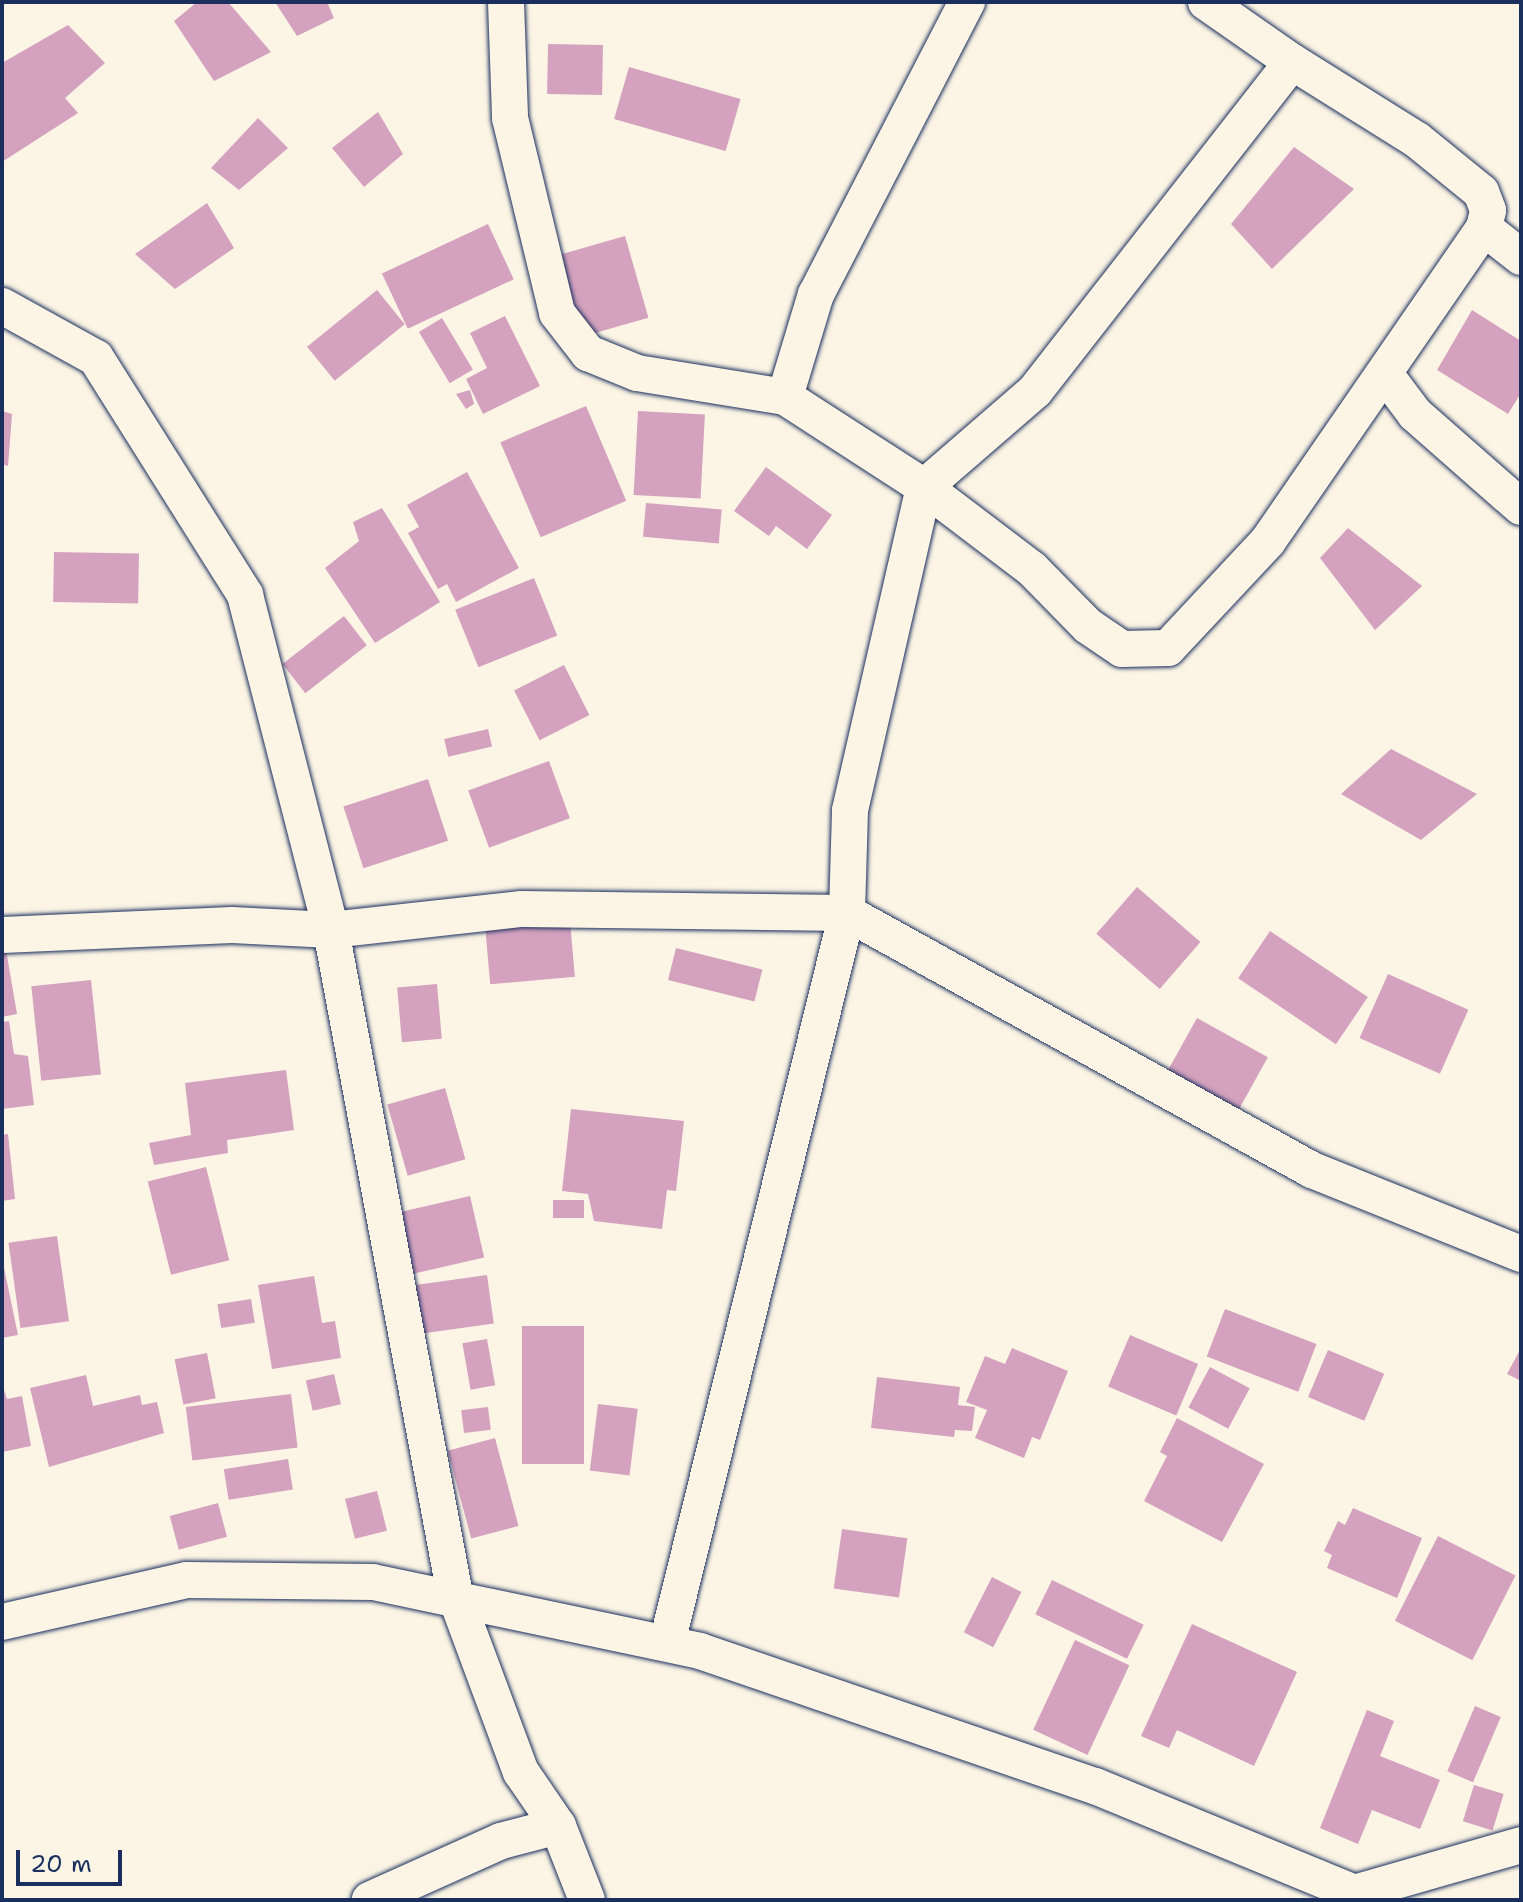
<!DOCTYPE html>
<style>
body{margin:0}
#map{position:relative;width:1523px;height:1902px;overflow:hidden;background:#fcf5e5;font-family:"Shantell Sans",sans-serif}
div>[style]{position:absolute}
.building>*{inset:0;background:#d4a2be;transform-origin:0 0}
.roads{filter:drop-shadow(0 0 2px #1b2f5e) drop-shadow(0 0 2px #1b2f5e)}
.minor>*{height:36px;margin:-18px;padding:0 18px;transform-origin:18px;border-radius:18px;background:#fcf5e5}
span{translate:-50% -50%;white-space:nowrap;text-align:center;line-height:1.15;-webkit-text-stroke:7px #fcf5e5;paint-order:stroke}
.frame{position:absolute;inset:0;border:4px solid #1b2f5e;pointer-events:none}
.scale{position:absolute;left:16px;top:1850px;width:106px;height:36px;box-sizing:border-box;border:4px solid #1b2f5e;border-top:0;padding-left:10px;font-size:24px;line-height:28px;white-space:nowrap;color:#1b2f5e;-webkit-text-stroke:6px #fcf5e5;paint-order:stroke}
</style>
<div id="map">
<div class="building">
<div style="clip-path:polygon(197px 2px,228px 2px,271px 52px,214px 81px,174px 21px)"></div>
<div style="clip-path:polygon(275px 2px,327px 2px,334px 18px,297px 36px)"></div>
<div style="clip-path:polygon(68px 25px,105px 63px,65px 98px,78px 113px,2px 162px,2px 63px)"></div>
<div style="left:548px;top:44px;width:55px;height:50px;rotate:1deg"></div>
<div style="left:629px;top:67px;width:116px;height:54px;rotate:16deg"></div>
<div style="clip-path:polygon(378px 112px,403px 154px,364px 187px,332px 148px)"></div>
<div style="clip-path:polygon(258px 118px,288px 148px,239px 190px,211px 168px)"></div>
<div style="clip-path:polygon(1294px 147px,1354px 189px,1272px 269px,1231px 224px)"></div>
<div style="clip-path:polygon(207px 203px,234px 248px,175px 289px,135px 254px)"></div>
<div style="left:488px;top:224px;width:61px;height:117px;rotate:65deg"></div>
<div style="left:625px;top:236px;width:85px;height:74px;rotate:74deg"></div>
<div style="left:377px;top:290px;width:44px;height:90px;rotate:51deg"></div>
<div style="clip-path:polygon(1472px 310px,1521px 341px,1521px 393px,1508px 414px,1437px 370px)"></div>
<div style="clip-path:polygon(505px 316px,540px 386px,483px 414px,466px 379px,487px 368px,470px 333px)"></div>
<div style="left:442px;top:318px;width:60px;height:27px;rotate:59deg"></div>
<div style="clip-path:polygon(470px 390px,474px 404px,466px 409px,456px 394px)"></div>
<div style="left:586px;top:406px;width:103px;height:93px;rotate:67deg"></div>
<div style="clip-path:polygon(2px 411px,12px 414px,8px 466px,2px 464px)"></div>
<div style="left:638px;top:411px;width:67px;height:84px;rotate:3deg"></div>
<div style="clip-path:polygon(766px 467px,832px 515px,807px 549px,776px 526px,769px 536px,734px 511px)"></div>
<div style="clip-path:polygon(467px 472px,519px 568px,456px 602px,447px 584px,438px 589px,408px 533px,419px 527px,407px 505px)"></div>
<div style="left:646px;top:503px;width:76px;height:34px;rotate:5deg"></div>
<div style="clip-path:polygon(382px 508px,440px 602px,375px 643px,325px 568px,359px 541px,353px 522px)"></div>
<div style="clip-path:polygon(1348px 528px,1422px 586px,1375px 630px,1320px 558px)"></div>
<div style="left:54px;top:552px;width:85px;height:50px;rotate:1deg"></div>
<div style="left:534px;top:578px;width:62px;height:85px;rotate:68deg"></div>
<div style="left:344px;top:616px;width:37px;height:78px;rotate:52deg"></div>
<div style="left:564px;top:665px;width:56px;height:56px;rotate:63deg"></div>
<div style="left:488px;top:729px;width:18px;height:45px;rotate:77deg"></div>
<div style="clip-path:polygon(1391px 749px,1477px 794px,1421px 840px,1341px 794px)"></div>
<div style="left:549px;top:761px;width:61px;height:86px;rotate:70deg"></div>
<div style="left:428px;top:779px;width:65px;height:89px;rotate:72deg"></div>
<div style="left:1137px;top:887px;width:84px;height:62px;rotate:41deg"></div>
<div style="left:570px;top:921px;width:56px;height:85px;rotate:85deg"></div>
<div style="left:1270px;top:931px;width:118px;height:57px;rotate:34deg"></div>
<div style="clip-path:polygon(5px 944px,17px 1014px,2px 1017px,2px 945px)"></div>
<div style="left:676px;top:948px;width:89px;height:33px;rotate:14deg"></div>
<div style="left:1388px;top:974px;width:88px;height:70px;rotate:24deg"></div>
<div style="left:91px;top:980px;width:95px;height:60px;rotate:84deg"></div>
<div style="left:437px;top:984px;width:55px;height:40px;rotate:85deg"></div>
<div style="left:1197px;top:1018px;width:81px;height:61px;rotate:29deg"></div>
<div style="clip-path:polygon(9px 1021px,14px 1054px,28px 1056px,34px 1105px,2px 1109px,2px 1022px)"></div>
<div style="clip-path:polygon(286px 1070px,294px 1130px,227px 1140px,228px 1153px,154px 1165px,149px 1143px,191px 1135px,185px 1083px)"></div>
<div style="left:445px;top:1088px;width:74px;height:60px;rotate:74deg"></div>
<div style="clip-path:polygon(571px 1109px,684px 1121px,676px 1191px,667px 1190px,662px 1229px,594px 1221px,588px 1194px,562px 1191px)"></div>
<div style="clip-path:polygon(8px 1134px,15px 1199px,2px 1201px,2px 1135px)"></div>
<div style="left:206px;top:1167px;width:96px;height:60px;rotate:76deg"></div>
<div style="left:470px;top:1196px;width:63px;height:85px;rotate:77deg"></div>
<div style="left:553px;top:1200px;width:31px;height:18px"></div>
<div style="left:57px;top:1236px;width:86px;height:49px;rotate:82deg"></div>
<div style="clip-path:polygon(2px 1258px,18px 1335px,2px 1338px)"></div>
<div style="left:487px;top:1275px;width:49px;height:85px;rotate:82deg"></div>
<div style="clip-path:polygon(314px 1276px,322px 1323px,335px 1321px,341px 1358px,272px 1369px,258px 1285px)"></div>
<div style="left:251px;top:1299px;width:24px;height:34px;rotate:81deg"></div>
<div style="left:1225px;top:1309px;width:98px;height:51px;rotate:21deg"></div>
<div style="left:522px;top:1326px;width:62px;height:138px"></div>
<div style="left:1130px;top:1335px;width:74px;height:56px;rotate:23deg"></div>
<div style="left:487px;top:1339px;width:47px;height:25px;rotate:80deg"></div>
<div style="clip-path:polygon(1012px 1348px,1068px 1371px,1040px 1440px,1032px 1437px,1024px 1458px,975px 1438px,987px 1410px,966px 1402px,985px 1356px,1005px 1364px)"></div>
<div style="clip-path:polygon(1521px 1348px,1521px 1381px,1507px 1374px)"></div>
<div style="left:1328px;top:1350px;width:61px;height:51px;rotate:23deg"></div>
<div style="left:207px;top:1353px;width:46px;height:33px;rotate:79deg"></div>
<div style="left:1210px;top:1367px;width:45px;height:46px;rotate:28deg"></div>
<div style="left:334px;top:1374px;width:31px;height:29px;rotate:77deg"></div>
<div style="clip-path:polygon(86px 1375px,93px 1406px,140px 1395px,142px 1405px,157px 1402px,164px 1433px,49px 1467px,30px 1388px)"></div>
<div style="clip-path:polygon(877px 1377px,960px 1387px,958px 1405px,975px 1407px,972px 1431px,955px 1430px,954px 1437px,871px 1428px)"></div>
<div style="clip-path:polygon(2px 1384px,7px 1399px,22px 1396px,31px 1446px,2px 1452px)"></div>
<div style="left:291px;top:1394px;width:54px;height:106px;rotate:83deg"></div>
<div style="left:598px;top:1404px;width:40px;height:67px;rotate:7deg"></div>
<div style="left:488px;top:1407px;width:23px;height:27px;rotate:83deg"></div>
<div style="clip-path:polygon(1177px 1418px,1264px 1464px,1222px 1542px,1144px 1501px,1167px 1456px,1160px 1452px)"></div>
<div style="left:495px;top:1438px;width:91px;height:49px;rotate:75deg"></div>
<div style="left:288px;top:1459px;width:31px;height:65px;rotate:81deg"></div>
<div style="left:377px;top:1491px;width:41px;height:33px;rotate:76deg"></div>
<div style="left:218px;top:1503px;width:35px;height:50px;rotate:75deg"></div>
<div style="clip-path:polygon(1353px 1508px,1422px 1538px,1397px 1598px,1327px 1568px,1332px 1555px,1324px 1551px,1338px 1521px,1345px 1525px)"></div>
<div style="left:842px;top:1529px;width:66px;height:60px;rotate:8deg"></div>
<div style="left:1438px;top:1536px;width:87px;height:95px;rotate:27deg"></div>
<div style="left:992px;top:1577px;width:33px;height:62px;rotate:27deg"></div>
<div style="left:1052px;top:1580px;width:102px;height:38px;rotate:26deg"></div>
<div style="clip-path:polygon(1192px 1624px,1297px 1672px,1254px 1766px,1177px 1730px,1169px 1748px,1141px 1736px)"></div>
<div style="left:1075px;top:1640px;width:60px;height:99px;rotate:25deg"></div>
<div style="left:1475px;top:1706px;width:28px;height:71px;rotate:23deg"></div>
<div style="clip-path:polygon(1367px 1710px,1394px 1721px,1380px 1756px,1440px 1780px,1420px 1829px,1372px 1810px,1358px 1844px,1320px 1828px)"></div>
<div style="left:1474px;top:1785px;width:31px;height:38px;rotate:17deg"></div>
</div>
<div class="roads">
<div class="minor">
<div style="left:506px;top:2px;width:116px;rotate:88deg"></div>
<div style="left:510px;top:118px;width:201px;rotate:76.4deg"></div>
<div style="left:557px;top:313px;width:51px;rotate:52.2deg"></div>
<div style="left:588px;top:353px;width:53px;rotate:22.2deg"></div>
<div style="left:637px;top:373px;width:150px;rotate:9.2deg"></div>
<div style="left:967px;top:2px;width:329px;rotate:117.3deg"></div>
<div style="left:816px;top:294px;width:108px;rotate:106.8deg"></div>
<div style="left:785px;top:397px;width:166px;rotate:32.9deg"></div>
<div style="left:924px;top:487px;width:332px;rotate:102.9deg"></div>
<div style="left:850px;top:811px;width:102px;rotate:91.7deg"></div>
<div style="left:847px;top:913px;width:531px;rotate:28.93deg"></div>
<div style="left:1312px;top:1170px;width:225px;rotate:21.9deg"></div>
<div style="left:1206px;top:2px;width:105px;rotate:34.9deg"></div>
<div style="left:1292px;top:62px;width:417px;rotate:128deg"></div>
<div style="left:1035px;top:391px;width:147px;rotate:139.1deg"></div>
<div style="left:924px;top:487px;width:136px;rotate:37.2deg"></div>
<div style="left:1032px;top:569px;width:80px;rotate:45.5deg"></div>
<div style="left:1088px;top:626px;width:41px;rotate:34.1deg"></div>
<div style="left:1122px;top:649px;width:46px;rotate:-1.2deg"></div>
<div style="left:1168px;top:648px;width:146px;rotate:-46.9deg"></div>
<div style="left:1268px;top:541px;width:380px;rotate:-55.4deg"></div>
<div style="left:1484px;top:228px;width:18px;rotate:-77deg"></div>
<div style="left:1488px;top:210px;width:19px;rotate:-111deg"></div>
<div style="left:1481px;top:192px;width:82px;rotate:-140.9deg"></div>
<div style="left:1417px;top:140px;width:147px;rotate:-148deg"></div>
<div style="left:1484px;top:228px;width:47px;rotate:38.1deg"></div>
<div style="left:2px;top:306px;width:107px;rotate:29deg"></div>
<div style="left:96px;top:358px;width:280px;rotate:57.8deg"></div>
<div style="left:245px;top:595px;width:346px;rotate:75.6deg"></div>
<div style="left:331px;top:930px;width:676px;rotate:79.44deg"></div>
<div style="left:455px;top:1595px;width:189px;rotate:69.6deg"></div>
<div style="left:521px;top:1772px;width:65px;rotate:55.6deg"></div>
<div style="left:558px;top:1826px;width:59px;rotate:165.3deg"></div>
<div style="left:501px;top:1841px;width:144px;rotate:155.8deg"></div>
<div style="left:1385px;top:374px;width:50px;rotate:53.1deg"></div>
<div style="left:1415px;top:414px;width:141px;rotate:41.3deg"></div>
<div style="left:2px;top:935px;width:230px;rotate:-2.5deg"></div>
<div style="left:232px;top:925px;width:99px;rotate:2.9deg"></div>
<div style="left:331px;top:930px;width:192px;rotate:-6.3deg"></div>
<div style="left:522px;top:909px;width:325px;rotate:0.7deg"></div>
<div style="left:847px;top:913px;width:752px;rotate:103.85deg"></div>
<div style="left:2px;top:1622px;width:190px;rotate:-12.8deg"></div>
<div style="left:187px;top:1580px;width:186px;rotate:0.6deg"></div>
<div style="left:373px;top:1582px;width:334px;rotate:11.9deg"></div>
<div style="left:700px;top:1651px;width:417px;rotate:18.9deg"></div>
<div style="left:1095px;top:1786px;width:280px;rotate:22.4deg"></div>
<div style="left:1354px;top:1893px;width:174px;rotate:-16deg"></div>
<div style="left:558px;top:1826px;width:79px;rotate:68.6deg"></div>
</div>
</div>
<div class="frame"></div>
<div class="scale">20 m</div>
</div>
